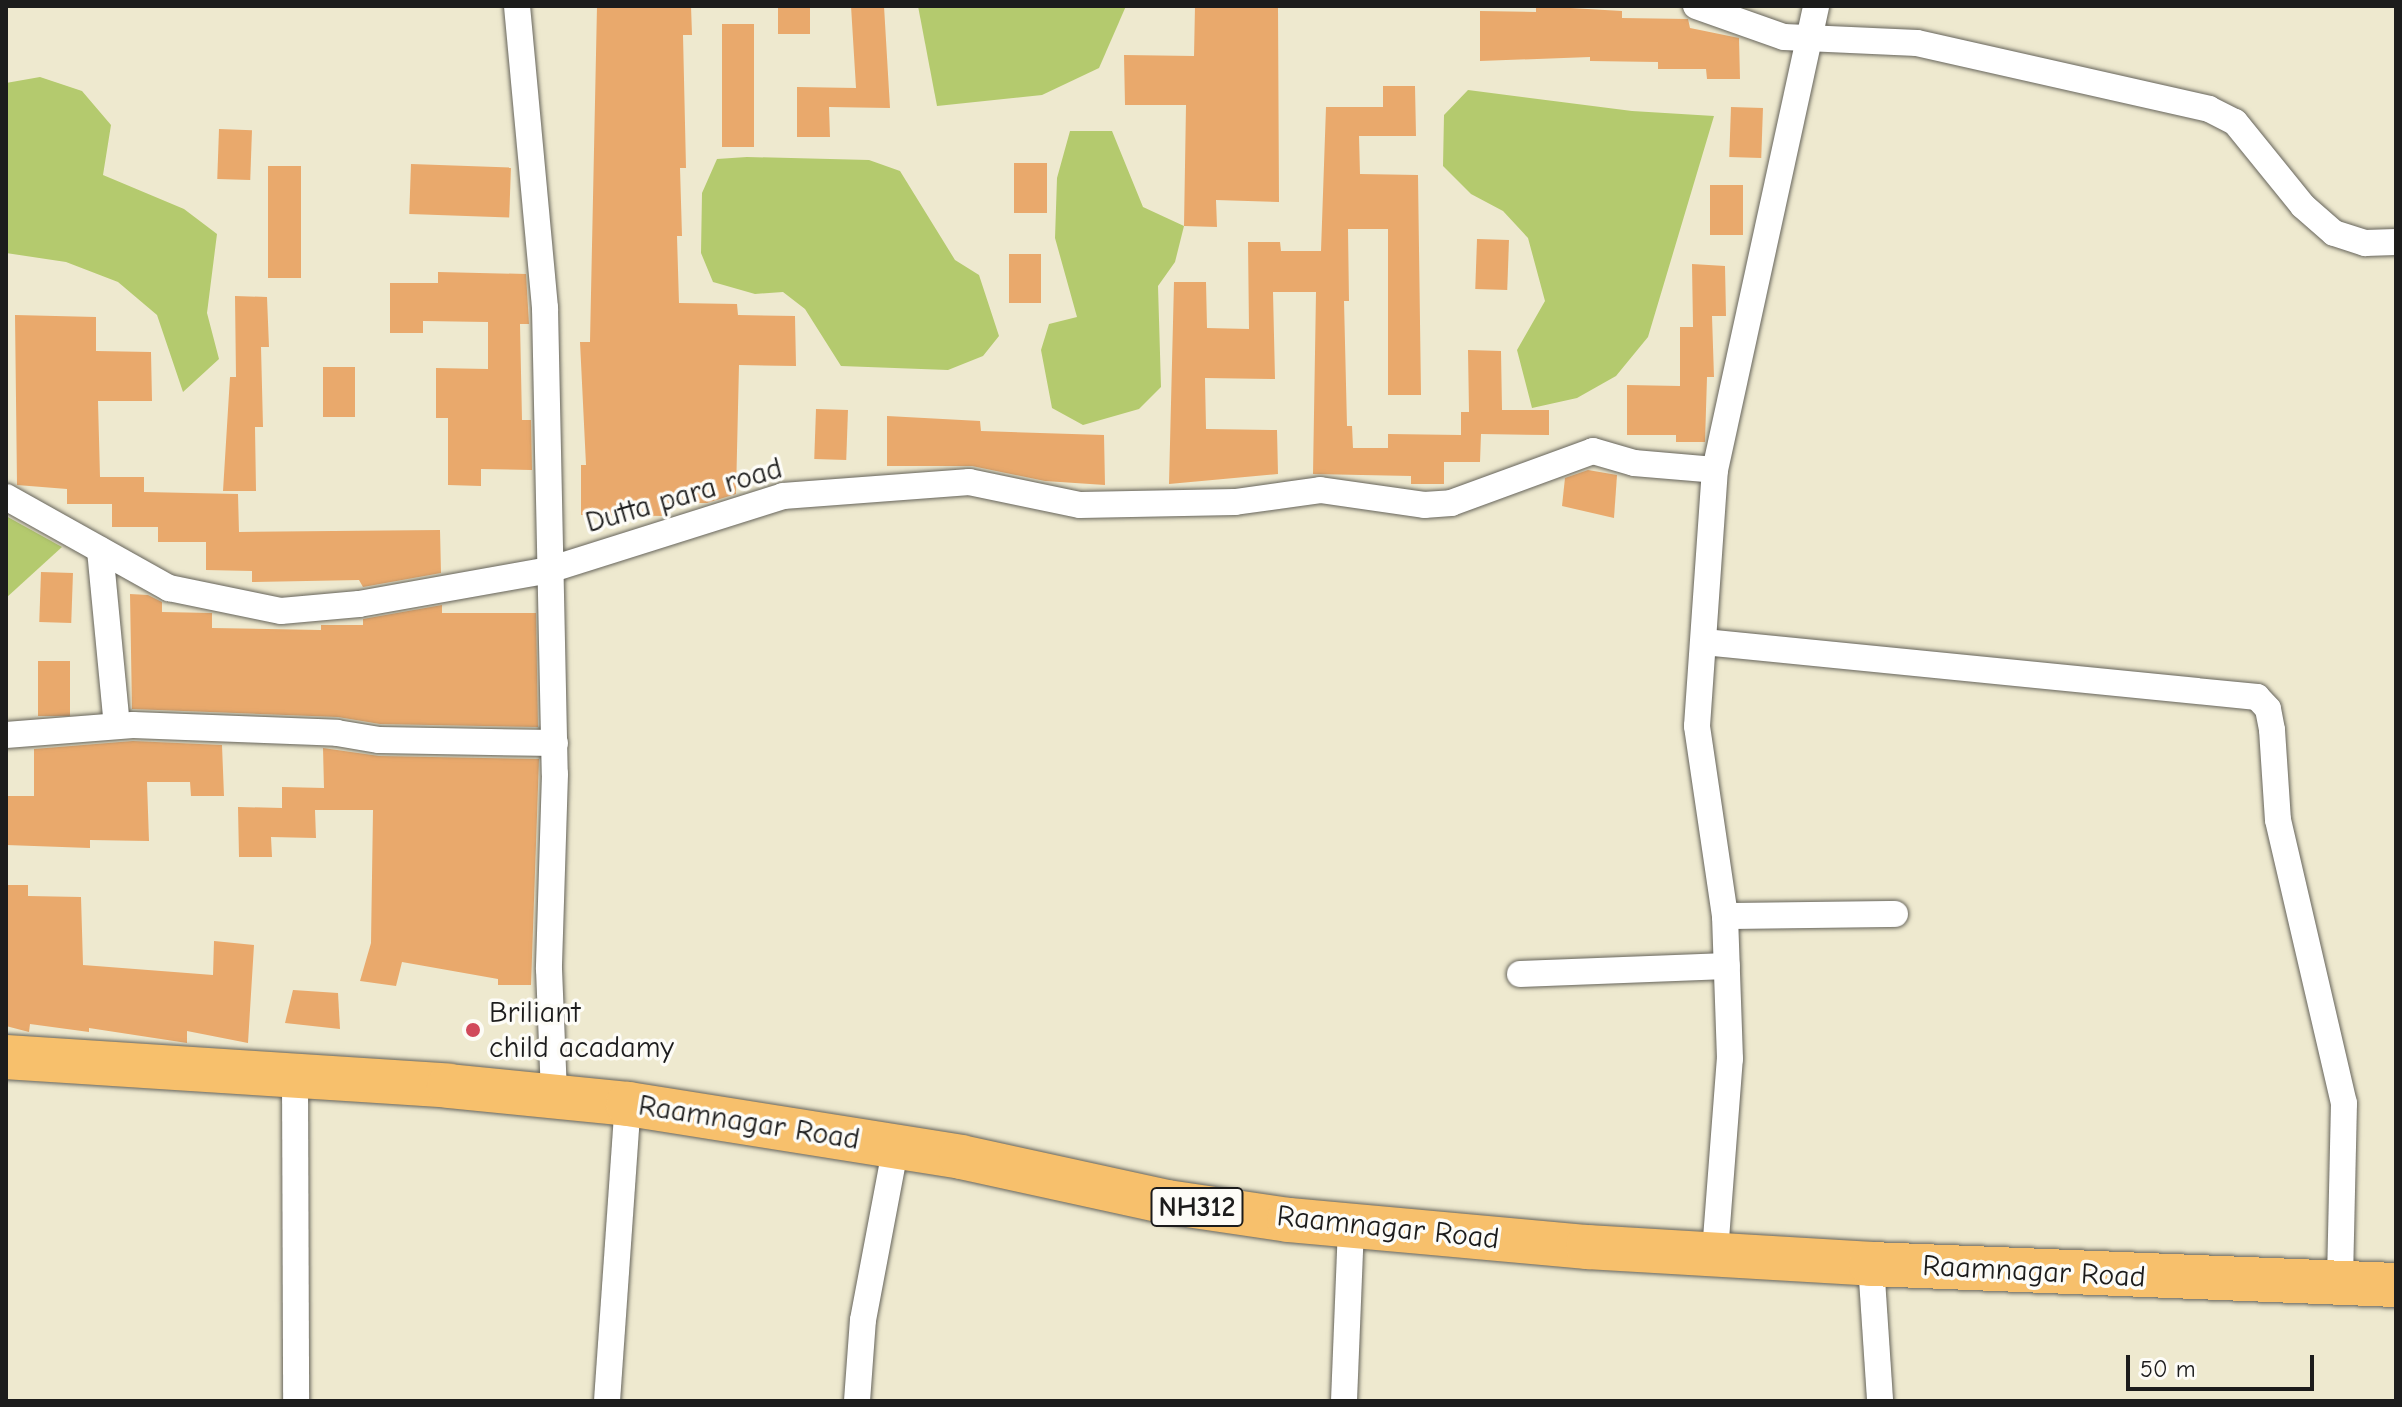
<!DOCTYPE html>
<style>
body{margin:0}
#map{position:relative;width:2402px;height:1407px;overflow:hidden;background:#eee9cf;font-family:"Comic Neue",sans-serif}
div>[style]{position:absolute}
.green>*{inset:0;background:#b4ca6e}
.building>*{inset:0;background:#e9a96c;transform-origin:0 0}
.roads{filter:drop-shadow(0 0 2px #66645b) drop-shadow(0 0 2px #66645b)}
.street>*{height:26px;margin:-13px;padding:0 13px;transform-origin:13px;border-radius:13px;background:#fff}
.highway>*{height:44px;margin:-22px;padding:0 22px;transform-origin:22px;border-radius:22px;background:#f7c06c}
.dots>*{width:22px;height:22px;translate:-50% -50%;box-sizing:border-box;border:4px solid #fdfcf7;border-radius:50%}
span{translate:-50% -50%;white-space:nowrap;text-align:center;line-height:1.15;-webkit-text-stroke:7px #fdfcf7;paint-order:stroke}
.shield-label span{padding:2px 6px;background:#fdfcf7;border:2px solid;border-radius:6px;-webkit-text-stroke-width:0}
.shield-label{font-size:28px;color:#1c1c1c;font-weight:700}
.street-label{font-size:30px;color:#1c1c1c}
.poi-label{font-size:30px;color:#1c1c1c}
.left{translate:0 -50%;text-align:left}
.frame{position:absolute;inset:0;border:8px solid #1c1c1c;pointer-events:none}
.scale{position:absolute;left:2126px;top:1355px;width:188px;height:36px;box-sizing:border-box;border:4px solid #1c1c1c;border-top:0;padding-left:10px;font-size:24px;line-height:28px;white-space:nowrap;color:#1c1c1c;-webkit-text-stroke:6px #fdfcf7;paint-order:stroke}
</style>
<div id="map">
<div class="green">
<div style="clip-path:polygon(918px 6px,1126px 6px,1099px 68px,1042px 95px,937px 106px)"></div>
<div style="clip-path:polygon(40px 77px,82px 91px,111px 125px,103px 175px,184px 209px,217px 234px,207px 313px,219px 359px,183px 392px,157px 315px,118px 282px,66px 262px,6px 253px,6px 83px)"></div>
<div style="clip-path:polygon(1468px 90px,1632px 111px,1714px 116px,1648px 337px,1616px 376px,1577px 398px,1532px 408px,1517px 350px,1545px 301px,1528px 238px,1503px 211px,1471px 194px,1443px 166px,1444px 115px)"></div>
<div style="clip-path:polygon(1070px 131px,1112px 131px,1143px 207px,1184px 226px,1175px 262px,1158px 286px,1161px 387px,1139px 409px,1083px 425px,1052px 408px,1041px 350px,1049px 324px,1077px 317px,1055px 238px,1057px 178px)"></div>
<div style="clip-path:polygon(747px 157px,869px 160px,900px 171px,955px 260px,979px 275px,999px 336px,983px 356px,948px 370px,841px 366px,805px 309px,783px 292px,755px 294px,713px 282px,701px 253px,702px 193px,717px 159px)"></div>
<div style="clip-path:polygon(6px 516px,62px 547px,6px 598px)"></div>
</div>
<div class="building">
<div style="clip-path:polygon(597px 6px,691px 6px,692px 35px,683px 35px,686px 168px,680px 168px,682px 236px,677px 236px,679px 303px,737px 304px,738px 315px,795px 316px,796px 366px,739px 365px,736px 494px,707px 503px,667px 503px,667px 516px,581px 515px,581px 465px,586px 465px,580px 342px,590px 342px)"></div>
<div style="left:778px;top:6px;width:32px;height:28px"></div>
<div style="clip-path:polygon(851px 6px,884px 6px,890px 108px,829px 107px,830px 137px,797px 137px,797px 87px,856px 88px)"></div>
<div style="clip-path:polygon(1195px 6px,1278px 6px,1279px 202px,1216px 200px,1217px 227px,1184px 226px,1186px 105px,1125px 105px,1124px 55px,1194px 56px)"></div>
<div style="clip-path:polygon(1536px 6px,1622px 11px,1622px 18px,1688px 19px,1690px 28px,1739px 38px,1740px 79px,1707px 79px,1706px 69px,1658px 69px,1658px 62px,1590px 61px,1590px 57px,1480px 61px,1480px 11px,1536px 12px)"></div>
<div style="left:722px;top:24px;width:32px;height:123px"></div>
<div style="clip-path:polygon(1383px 86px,1415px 86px,1416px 136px,1359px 136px,1360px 174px,1418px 175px,1421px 395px,1388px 395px,1388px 229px,1348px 229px,1349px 301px,1344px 301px,1347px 426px,1352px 426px,1353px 448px,1388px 448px,1388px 434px,1461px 435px,1461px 412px,1469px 412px,1468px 350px,1501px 351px,1502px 410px,1549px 410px,1549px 435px,1481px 434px,1480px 462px,1444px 462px,1444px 484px,1411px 484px,1411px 476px,1313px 474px,1316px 292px,1273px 292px,1275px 379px,1205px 378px,1206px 429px,1277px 430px,1278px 474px,1169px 484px,1174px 282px,1206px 282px,1207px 328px,1249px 329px,1248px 242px,1280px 242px,1281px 251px,1321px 251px,1326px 107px,1383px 107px)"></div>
<div style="left:1731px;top:107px;width:32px;height:50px;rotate:2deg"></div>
<div style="left:219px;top:129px;width:33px;height:50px;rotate:2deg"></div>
<div style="left:1014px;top:163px;width:33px;height:50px"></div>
<div style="left:411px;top:164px;width:100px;height:50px;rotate:2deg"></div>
<div style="left:268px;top:166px;width:33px;height:112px"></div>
<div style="left:1710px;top:185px;width:33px;height:50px"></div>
<div style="left:1477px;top:239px;width:32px;height:50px;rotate:2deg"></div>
<div style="left:1009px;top:254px;width:32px;height:49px"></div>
<div style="clip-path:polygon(1692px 264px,1725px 266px,1726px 316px,1712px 316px,1714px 377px,1707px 377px,1705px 442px,1676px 442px,1676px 435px,1627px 435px,1627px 385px,1680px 386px,1680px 327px,1693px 327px)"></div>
<div style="clip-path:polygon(438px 272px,526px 274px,529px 324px,520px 324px,522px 420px,531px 420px,532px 470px,481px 469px,481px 486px,448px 485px,448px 418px,436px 418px,436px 368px,488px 369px,488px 322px,423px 321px,423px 333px,390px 333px,390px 283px,438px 283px)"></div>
<div style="clip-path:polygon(235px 296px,267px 297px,269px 347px,261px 347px,263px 427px,255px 427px,256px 491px,223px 491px,230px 377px,236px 377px)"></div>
<div style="clip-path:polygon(15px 315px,96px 317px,96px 351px,151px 352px,152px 401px,98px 401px,100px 477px,144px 477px,144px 492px,238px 494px,239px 532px,440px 530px,441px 573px,363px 587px,359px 580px,252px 582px,252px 571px,206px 570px,206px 542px,158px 542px,158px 527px,112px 527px,112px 504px,67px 504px,67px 489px,17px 485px)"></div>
<div style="left:323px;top:367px;width:32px;height:50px"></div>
<div style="left:816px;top:409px;width:32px;height:50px;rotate:2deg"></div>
<div style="clip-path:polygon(887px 416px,980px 421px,981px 431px,1104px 435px,1105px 485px,1045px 481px,972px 466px,887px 466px)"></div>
<div style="clip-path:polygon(1588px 470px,1617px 475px,1614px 518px,1562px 506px,1565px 478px)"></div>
<div style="left:41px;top:572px;width:32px;height:50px;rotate:2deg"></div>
<div style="clip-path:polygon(130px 594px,148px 595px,162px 602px,162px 612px,212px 613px,212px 628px,321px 630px,321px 625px,363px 625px,363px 619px,442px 605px,442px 613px,536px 613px,538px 727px,380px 724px,338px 717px,132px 709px)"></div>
<div style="left:38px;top:661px;width:32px;height:55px"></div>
<div style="clip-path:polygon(133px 741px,222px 745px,224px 796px,191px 796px,190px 782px,147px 782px,149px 841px,90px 840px,90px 848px,6px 845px,6px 796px,34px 796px,34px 749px)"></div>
<div style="clip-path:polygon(323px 748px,379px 756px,539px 759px,531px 985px,498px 985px,498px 979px,402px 962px,396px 986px,360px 981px,371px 943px,373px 810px,315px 810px,316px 838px,271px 837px,272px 857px,239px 857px,238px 807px,282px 808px,282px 787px,324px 788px)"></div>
<div style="clip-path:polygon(6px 885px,28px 885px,28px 896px,81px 897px,83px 965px,213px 975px,214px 941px,254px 945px,248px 1043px,187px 1031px,187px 1043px,89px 1028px,89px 1032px,30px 1024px,29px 1032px,6px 1026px)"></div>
<div style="clip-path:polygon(293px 990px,338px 993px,340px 1029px,285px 1023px)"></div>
</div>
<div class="roads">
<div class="street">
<div style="left:517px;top:6px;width:303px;rotate:84.7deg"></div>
<div style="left:545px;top:308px;width:466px;rotate:88.8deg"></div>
<div style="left:555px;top:774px;width:195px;rotate:91.8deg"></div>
<div style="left:549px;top:969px;width:127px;rotate:87.7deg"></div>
<div style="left:1696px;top:6px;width:93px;rotate:19.4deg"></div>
<div style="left:1784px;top:37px;width:133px;rotate:2.6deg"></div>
<div style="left:1917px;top:43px;width:299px;rotate:12.7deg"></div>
<div style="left:2209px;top:109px;width:29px;rotate:27deg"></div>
<div style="left:2235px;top:122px;width:108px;rotate:51deg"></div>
<div style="left:2303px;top:206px;width:41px;rotate:41.1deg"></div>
<div style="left:2334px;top:233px;width:33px;rotate:18deg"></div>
<div style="left:2365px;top:243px;width:31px;rotate:-2deg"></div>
<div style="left:6px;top:497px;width:187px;rotate:29.2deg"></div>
<div style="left:169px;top:588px;width:114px;rotate:11.6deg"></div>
<div style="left:281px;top:611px;width:78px;rotate:-5.1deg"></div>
<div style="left:359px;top:604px;width:193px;rotate:-10.1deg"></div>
<div style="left:549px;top:570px;width:245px;rotate:-17.5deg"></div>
<div style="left:783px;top:496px;width:187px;rotate:-4.3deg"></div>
<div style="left:969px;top:482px;width:113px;rotate:11.7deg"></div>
<div style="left:1080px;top:505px;width:155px;rotate:-1.1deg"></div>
<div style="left:1235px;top:502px;width:86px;rotate:-8deg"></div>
<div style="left:1320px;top:490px;width:105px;rotate:8.2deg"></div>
<div style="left:1424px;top:505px;width:27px;rotate:-4deg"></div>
<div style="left:1451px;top:503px;width:151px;rotate:-20.1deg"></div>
<div style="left:1593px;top:451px;width:43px;rotate:16.3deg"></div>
<div style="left:1634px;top:463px;width:81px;rotate:4.9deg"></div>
<div style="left:100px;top:550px;width:176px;rotate:84.5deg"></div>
<div style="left:1704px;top:642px;width:556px;rotate:5.68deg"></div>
<div style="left:2257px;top:697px;width:16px;rotate:47deg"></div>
<div style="left:2268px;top:709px;width:21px;rotate:79deg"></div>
<div style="left:2272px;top:730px;width:90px;rotate:86.2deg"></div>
<div style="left:2278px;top:820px;width:291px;rotate:76.9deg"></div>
<div style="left:2344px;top:1103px;width:180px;rotate:91.3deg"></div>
<div style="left:6px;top:735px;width:127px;rotate:-4.5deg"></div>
<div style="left:133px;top:725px;width:204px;rotate:2.2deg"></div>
<div style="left:337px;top:733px;width:43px;rotate:9.5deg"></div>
<div style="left:379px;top:740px;width:176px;rotate:1deg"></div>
<div style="left:1725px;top:916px;width:170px;rotate:-0.7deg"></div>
<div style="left:1520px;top:974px;width:207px;rotate:-2.2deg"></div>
<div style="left:295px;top:1076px;width:325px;rotate:89.8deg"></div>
<div style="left:1715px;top:1252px;width:194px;rotate:-85.6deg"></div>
<div style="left:1730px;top:1059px;width:143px;rotate:-92deg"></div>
<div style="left:1725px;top:916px;width:192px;rotate:-98.4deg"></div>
<div style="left:1697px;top:726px;width:257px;rotate:-86deg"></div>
<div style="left:1715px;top:470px;width:475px;rotate:-77.7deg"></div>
<div style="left:1871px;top:1264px;width:137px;rotate:86.2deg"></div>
<div style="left:607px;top:1401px;width:298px;rotate:-86deg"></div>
<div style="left:857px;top:1401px;width:81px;rotate:-85.8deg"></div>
<div style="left:863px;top:1320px;width:177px;rotate:-79.3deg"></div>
<div style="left:1344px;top:1401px;width:175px;rotate:-87.7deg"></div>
</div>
<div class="highway">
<div style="left:6px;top:1057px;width:444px;rotate:3.7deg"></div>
<div style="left:449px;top:1086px;width:180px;rotate:5.7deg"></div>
<div style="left:628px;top:1104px;width:337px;rotate:9deg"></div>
<div style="left:961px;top:1157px;width:211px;rotate:12.3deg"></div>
<div style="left:1167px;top:1202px;width:123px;rotate:8.4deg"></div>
<div style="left:1289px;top:1220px;width:300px;rotate:5.2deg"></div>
<div style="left:1588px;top:1247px;width:284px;rotate:3.4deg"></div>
<div style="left:1871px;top:1264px;width:525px;rotate:2.29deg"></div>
</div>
</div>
<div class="dots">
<div style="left:473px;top:1030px;background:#d1495b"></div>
</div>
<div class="shield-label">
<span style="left:1197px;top:1207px">NH312</span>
</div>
<div class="street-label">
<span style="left:684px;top:496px;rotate:-16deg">Dutta para road</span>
<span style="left:749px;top:1123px;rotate:9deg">Raamnagar Road</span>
<span style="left:1388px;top:1228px;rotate:6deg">Raamnagar Road</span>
<span style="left:2034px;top:1272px;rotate:3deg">Raamnagar Road</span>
</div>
<div class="poi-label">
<span class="left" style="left:489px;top:1030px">Briliant<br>child acadamy</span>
</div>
<div class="frame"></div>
<div class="scale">50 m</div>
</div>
